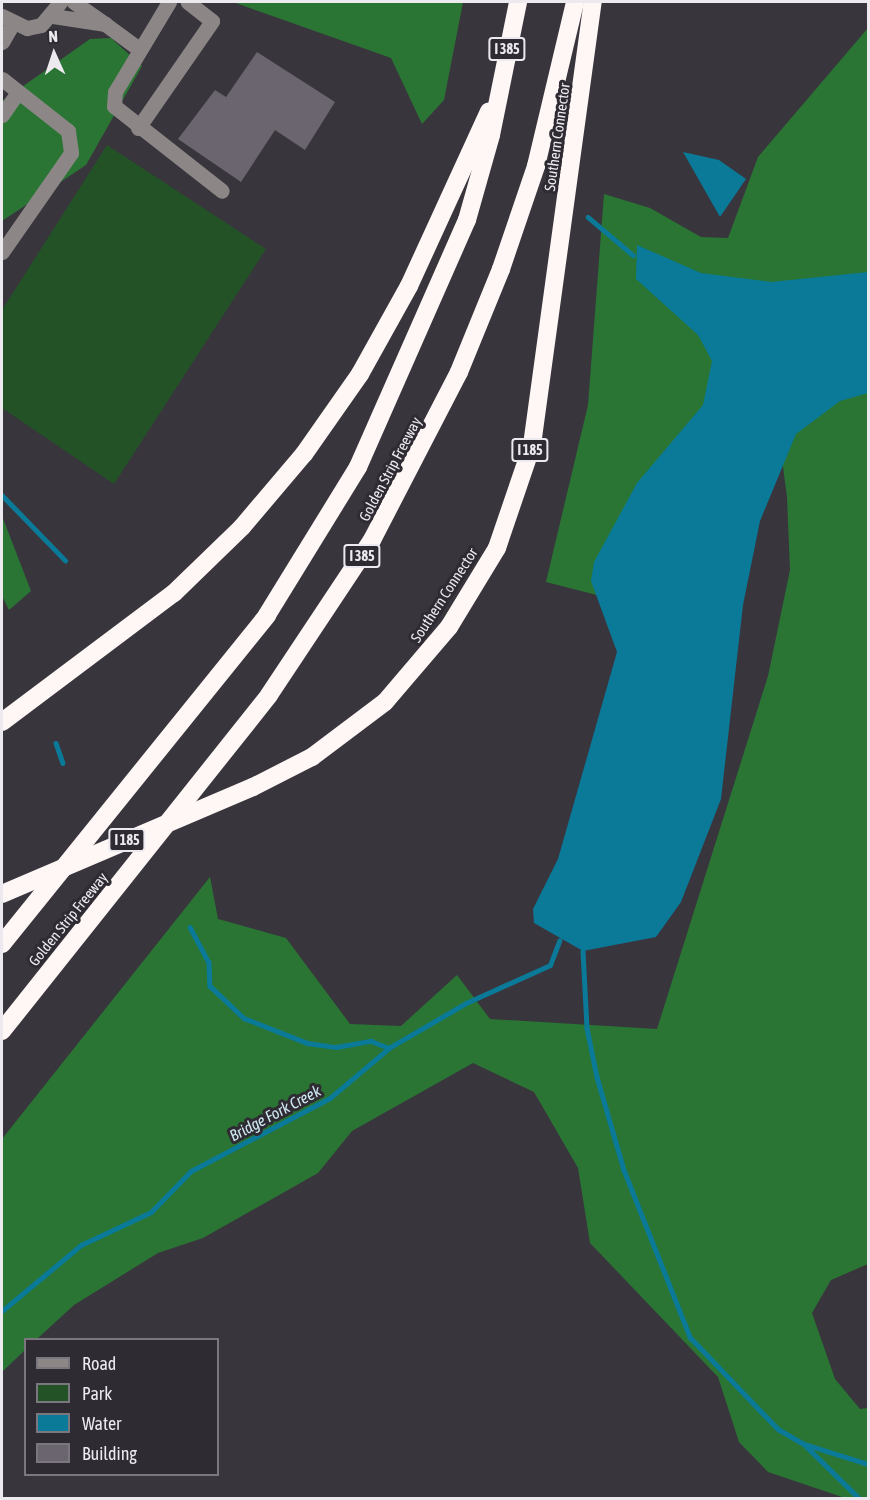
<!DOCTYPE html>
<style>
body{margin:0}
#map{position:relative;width:870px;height:1500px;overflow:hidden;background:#39353d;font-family:"Asap Condensed",sans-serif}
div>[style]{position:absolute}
.green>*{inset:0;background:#235227}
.forest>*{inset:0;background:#2a7534}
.water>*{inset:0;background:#0a7a98}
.stream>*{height:4.5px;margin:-2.25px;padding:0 2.25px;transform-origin:2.25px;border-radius:2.25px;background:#0a7a98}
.building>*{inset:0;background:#6a656e}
.minor>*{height:15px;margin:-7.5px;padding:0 7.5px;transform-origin:7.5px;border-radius:7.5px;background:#8c8786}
.highway>*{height:18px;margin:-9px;padding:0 9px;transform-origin:9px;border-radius:9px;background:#fef7f5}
.highway-bridge>*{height:18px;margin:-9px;padding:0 9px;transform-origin:9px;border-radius:9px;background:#fef7f5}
span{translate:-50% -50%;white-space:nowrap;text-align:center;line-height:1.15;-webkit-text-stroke:6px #2f2b33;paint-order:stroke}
.shield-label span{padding:2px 4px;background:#2f2b33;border:2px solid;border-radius:4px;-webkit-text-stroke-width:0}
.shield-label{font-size:14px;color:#eceaef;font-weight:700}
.street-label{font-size:15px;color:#eceaef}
.water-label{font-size:16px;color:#cfe9f3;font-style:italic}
.frame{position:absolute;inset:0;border:3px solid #eceaef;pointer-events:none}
.legend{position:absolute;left:24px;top:1338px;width:195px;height:138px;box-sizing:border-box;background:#2f2b33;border:2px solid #7b777e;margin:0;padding:8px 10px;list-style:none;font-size:18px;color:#eceaef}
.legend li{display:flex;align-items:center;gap:12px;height:30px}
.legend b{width:30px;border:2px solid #7b777e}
.north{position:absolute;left:24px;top:24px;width:60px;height:60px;-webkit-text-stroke:4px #2f2b33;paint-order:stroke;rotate:357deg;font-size:16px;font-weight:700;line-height:24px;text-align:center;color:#eceaef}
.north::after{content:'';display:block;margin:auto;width:21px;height:27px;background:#eceaef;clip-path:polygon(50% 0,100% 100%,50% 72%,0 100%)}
</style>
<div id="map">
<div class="green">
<div style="clip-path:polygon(107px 145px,266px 249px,114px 484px,2px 408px,2px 310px)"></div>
</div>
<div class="forest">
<div style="clip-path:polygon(233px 2px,463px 2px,444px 100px,422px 124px,391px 58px)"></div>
<div style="clip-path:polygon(868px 28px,868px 1264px,831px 1280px,812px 1313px,835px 1379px,860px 1409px,868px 1408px,868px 1498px,845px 1498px,768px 1472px,739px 1442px,718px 1377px,590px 1243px,578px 1168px,534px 1092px,473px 1063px,352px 1131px,318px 1173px,203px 1238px,158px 1253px,74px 1305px,37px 1339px,26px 1340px,25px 1350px,2px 1372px,2px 1139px,210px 877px,218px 919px,286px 938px,350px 1024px,401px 1026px,457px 975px,490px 1019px,657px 1029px,768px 676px,790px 570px,787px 497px,781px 452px,628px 603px,546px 582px,588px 405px,604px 194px,650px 208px,701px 237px,728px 238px,758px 157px)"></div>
<div style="clip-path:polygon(111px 38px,142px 66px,86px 165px,2px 221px,2px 101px,90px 39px)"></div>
<div style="clip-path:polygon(2px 516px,31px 591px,9px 610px,2px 596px)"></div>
</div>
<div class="water">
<div style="clip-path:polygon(683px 152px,719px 160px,746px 179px,720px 217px)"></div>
<div style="clip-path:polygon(637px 245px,701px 273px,771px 282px,868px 272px,868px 393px,840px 401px,796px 434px,760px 521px,743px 605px,721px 799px,681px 902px,656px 937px,583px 951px,534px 923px,533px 909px,558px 859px,617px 652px,591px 581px,594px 562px,637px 483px,703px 405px,712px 361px,698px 335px,636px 279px)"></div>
</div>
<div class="stream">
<div style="left:588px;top:217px;width:59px;rotate:40.2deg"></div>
<div style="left:2px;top:495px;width:91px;rotate:45.9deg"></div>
<div style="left:56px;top:743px;width:21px;rotate:71deg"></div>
<div style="left:190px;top:927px;width:40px;rotate:62deg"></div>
<div style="left:209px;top:962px;width:24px;rotate:88deg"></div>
<div style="left:210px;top:986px;width:47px;rotate:43.3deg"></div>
<div style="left:244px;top:1018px;width:68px;rotate:21.6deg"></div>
<div style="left:307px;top:1043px;width:29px;rotate:8deg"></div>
<div style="left:336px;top:1047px;width:36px;rotate:-10deg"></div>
<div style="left:371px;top:1041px;width:19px;rotate:21deg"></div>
<div style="left:583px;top:951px;width:77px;rotate:87deg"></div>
<div style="left:587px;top:1028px;width:50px;rotate:78.5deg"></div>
<div style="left:597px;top:1077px;width:97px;rotate:73.8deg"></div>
<div style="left:624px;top:1170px;width:180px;rotate:68.4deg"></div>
<div style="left:690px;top:1337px;width:127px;rotate:46.3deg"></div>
<div style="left:778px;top:1429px;width:30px;rotate:30deg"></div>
<div style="left:804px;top:1444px;width:67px;rotate:17.4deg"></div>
<div style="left:2px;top:1311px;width:103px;rotate:-39.9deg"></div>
<div style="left:81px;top:1245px;width:77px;rotate:-25.2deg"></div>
<div style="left:151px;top:1212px;width:57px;rotate:-45.7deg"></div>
<div style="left:191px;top:1171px;width:157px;rotate:-27.7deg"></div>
<div style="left:330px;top:1098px;width:77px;rotate:-40.3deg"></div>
<div style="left:389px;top:1048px;width:89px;rotate:-30.3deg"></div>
<div style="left:466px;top:1003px;width:92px;rotate:-24.3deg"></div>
<div style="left:550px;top:965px;width:26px;rotate:-69deg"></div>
<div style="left:806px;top:1446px;width:74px;rotate:44.5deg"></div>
</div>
<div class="building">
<div style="clip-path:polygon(257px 52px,335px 102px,305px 150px,275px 130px,241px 182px,178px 139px,215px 90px,226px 97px)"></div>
</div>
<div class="minor">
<div style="left:169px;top:2px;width:105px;rotate:121deg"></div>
<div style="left:115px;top:92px;width:14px;rotate:94deg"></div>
<div style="left:114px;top:106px;width:137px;rotate:38.2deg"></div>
<div style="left:2px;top:16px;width:28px;rotate:26deg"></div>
<div style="left:27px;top:28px;width:14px;rotate:-12deg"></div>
<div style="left:41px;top:25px;width:30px;rotate:-50deg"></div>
<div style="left:53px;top:16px;width:53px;rotate:8.7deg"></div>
<div style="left:105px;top:24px;width:38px;rotate:-145deg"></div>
<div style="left:105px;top:24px;width:42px;rotate:36.3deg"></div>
<div style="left:2px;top:42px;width:20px;rotate:-60deg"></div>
<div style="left:2px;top:79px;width:84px;rotate:38.2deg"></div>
<div style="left:68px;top:131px;width:22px;rotate:82deg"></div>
<div style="left:71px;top:153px;width:121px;rotate:124.9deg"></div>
<div style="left:2px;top:115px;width:28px;rotate:-55deg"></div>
<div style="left:138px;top:128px;width:130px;rotate:-55.3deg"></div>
<div style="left:212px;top:21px;width:31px;rotate:-142deg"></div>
</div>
<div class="highway">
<div style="left:2px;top:722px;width:215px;rotate:-36.9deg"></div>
<div style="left:174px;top:593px;width:95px;rotate:-44.1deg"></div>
<div style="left:242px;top:527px;width:96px;rotate:-49.7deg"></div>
<div style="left:304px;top:454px;width:98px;rotate:-55deg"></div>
<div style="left:360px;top:374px;width:101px;rotate:-60.9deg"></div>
<div style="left:409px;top:286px;width:192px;rotate:-65.4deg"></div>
<div style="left:253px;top:787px;width:66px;rotate:-27deg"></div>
<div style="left:312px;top:757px;width:91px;rotate:-37deg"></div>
<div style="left:385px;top:702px;width:99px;rotate:-49.5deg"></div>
<div style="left:449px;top:627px;width:92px;rotate:-58.7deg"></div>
<div style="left:497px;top:548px;width:109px;rotate:-71.2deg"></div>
<div style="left:532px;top:445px;width:447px;rotate:-82.2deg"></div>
<div style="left:2px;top:944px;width:422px;rotate:-51.1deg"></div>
<div style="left:267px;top:615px;width:174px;rotate:-58.4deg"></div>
<div style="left:358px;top:467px;width:270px;rotate:-66.2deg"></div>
<div style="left:467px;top:220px;width:88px;rotate:-74.2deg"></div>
<div style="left:491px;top:135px;width:136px;rotate:-78.5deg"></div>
<div style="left:2px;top:1031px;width:429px;rotate:-51.5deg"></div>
<div style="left:269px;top:695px;width:186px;rotate:-56.4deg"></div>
<div style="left:372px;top:540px;width:189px;rotate:-62.6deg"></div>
<div style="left:459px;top:372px;width:111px;rotate:-67.8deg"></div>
<div style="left:501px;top:269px;width:109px;rotate:-71.2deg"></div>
<div style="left:536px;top:166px;width:169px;rotate:-76.6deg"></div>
</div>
<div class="highway-bridge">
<div style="left:2px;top:894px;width:273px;rotate:-23.1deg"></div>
</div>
<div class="shield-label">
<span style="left:507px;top:49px">I 385</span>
<span style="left:530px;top:450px">I 185</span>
<span style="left:362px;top:556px">I 385</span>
<span style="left:127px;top:840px">I 185</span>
</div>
<div class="street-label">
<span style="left:557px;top:137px;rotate:-82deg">Southern Connector</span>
<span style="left:390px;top:469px;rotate:-62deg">Golden Strip Freeway</span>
<span style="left:444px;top:595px;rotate:-57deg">Southern Connector</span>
<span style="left:68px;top:919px;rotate:-51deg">Golden Strip Freeway</span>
</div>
<div class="water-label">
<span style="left:275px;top:1113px;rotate:-28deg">Bridge Fork Creek</span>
</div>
<div class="frame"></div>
<ul class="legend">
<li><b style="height:8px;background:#8c8786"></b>Road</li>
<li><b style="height:16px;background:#235227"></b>Park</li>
<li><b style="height:16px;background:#0a7a98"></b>Water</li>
<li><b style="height:16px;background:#6a656e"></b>Building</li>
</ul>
<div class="north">N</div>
</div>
